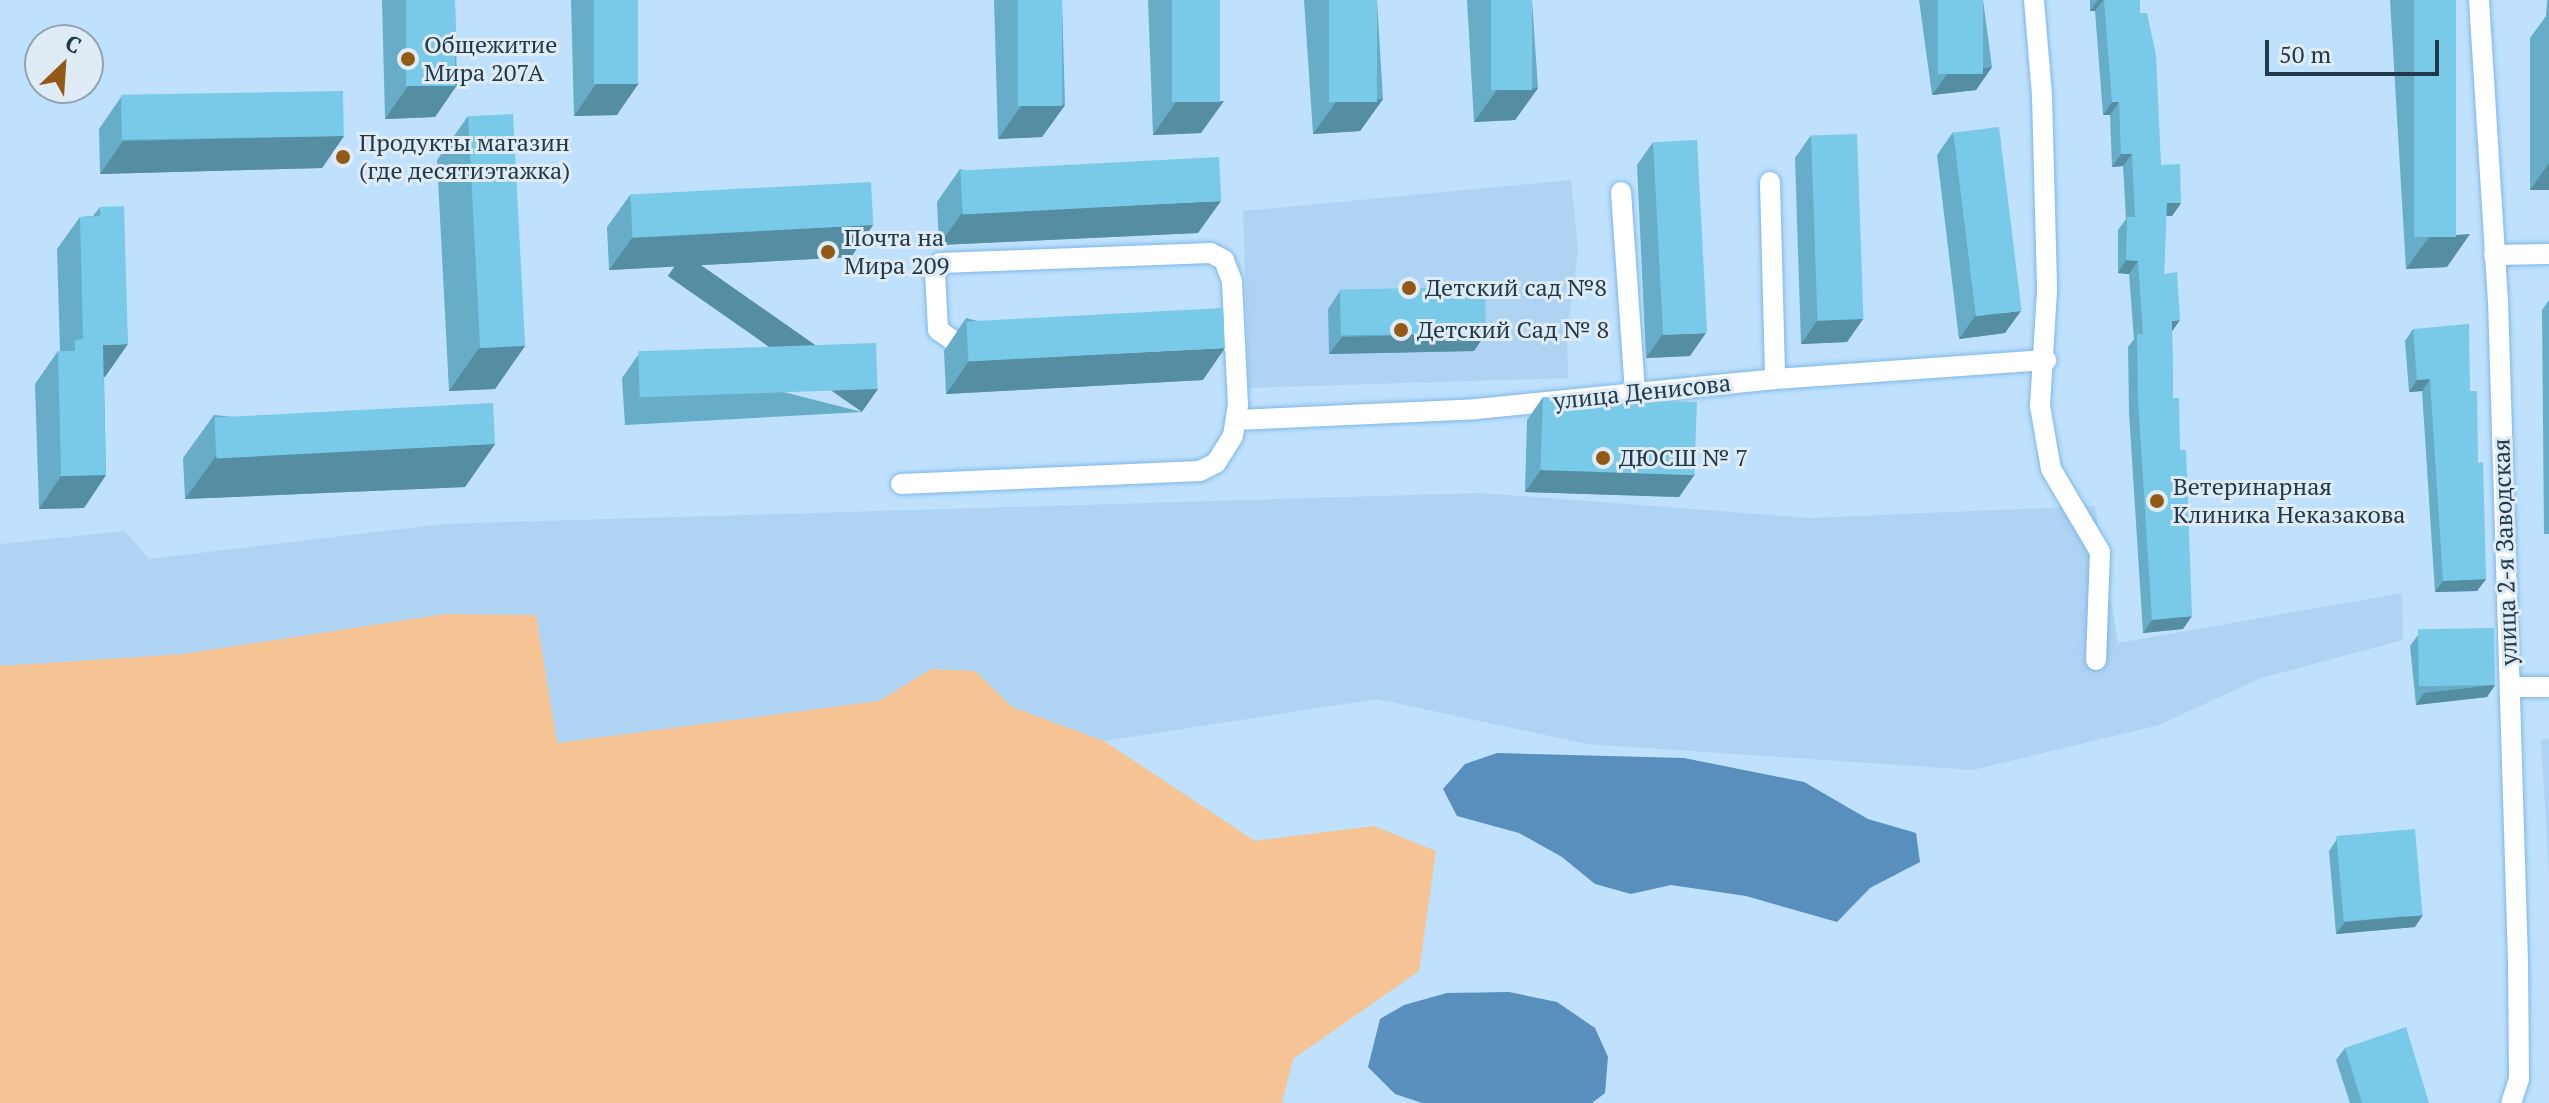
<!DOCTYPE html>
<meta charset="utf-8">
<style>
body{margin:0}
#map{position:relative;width:2549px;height:1103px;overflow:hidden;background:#bfe1fe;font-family:"PT Serif",serif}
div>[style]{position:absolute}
.built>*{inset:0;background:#aed3f3}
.green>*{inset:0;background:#f5c394}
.water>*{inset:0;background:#588fbc}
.roads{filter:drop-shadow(0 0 2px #7fb7e6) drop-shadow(0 0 2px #7fb7e6)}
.minor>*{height:20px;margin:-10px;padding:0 10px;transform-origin:10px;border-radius:10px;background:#fff}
.wall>*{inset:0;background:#68adc8}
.shaded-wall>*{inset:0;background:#558da2;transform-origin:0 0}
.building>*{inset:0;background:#79c9e8;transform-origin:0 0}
.dots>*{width:22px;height:22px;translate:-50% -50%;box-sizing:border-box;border:4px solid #dfebf5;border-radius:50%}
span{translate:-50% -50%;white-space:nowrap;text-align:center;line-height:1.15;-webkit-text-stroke:6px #dfebf5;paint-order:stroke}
.poi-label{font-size:24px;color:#22394c}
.left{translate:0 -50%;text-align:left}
.street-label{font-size:24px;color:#22394c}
.north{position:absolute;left:24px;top:24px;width:80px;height:80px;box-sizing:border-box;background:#dfebf5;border:2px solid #93a4b1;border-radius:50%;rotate:25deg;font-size:22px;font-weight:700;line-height:32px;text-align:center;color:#22394c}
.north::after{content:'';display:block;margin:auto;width:28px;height:36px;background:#935a16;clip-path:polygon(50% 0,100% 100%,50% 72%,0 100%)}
.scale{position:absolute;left:2265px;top:40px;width:174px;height:36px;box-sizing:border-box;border:4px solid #22394c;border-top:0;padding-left:10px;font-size:24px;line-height:28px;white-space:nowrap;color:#22394c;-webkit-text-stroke:6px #dfebf5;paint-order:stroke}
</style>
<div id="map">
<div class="built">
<div style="clip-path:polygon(1571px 180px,1578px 250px,1567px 333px,1568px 378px,1249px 388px,1243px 211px)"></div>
<div style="clip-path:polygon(1481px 493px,1811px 518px,2095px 506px,2118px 643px,2402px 593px,2403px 640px,2261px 678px,2159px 725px,1973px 770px,1587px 744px,1377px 699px,1104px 741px,1012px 707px,975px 671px,931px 669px,880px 701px,557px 743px,536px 616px,183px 654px,0 666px,0 544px,125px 531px,149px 559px,443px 524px)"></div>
<div style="clip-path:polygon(2549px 739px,2549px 875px,2541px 740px)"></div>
</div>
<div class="green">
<div style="clip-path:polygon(445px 614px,536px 615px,557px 743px,879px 701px,931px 669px,975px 671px,1012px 707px,1104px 741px,1255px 841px,1374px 826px,1436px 851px,1419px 971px,1293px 1059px,1282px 1103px,0 1103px,0 666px,183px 654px)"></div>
</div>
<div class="water">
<div style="clip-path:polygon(1497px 753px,1684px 758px,1804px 782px,1868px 819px,1916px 833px,1920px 862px,1870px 888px,1837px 922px,1746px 896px,1671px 885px,1631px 894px,1595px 884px,1562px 857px,1519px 833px,1457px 816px,1443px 789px,1465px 764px)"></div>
<div style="clip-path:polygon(1509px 992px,1557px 1002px,1595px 1028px,1608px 1057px,1605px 1093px,1592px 1103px,1422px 1103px,1395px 1094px,1368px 1067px,1380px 1019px,1404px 1005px,1447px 993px)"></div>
</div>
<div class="roads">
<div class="minor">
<div style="left:2034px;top:0;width:95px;rotate:85.2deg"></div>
<div style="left:2042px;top:95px;width:196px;rotate:88.5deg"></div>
<div style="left:2047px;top:291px;width:115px;rotate:93.5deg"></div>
<div style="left:2040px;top:406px;width:64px;rotate:80.1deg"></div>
<div style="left:2051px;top:469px;width:96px;rotate:59.4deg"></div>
<div style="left:2100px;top:552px;width:108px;rotate:92.1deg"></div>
<div style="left:2479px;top:0;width:301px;rotate:86.4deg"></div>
<div style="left:2498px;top:300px;width:662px;rotate:88.27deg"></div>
<div style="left:2518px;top:962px;width:117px;rotate:89.5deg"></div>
<div style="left:2519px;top:1079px;width:25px;rotate:108deg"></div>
<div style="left:1770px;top:182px;width:197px;rotate:88.5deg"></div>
<div style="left:1621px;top:192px;width:200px;rotate:86deg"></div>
<div style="left:2494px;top:255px;width:55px;rotate:-1deg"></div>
<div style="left:1202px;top:327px;width:21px;rotate:17deg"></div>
<div style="left:1222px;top:333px;width:19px;rotate:47deg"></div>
<div style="left:1237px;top:420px;width:239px;rotate:-2.6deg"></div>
<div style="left:1476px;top:409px;width:301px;rotate:-5.7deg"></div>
<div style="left:1775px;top:379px;width:272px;rotate:-4deg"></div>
<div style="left:901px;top:484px;width:299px;rotate:-2.5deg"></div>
<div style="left:1200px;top:471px;width:18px;rotate:-27deg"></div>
<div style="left:1216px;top:463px;width:32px;rotate:-58deg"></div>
<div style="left:1233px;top:436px;width:31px;rotate:-81deg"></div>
<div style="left:1238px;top:405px;width:124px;rotate:-92.8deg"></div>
<div style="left:1232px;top:281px;width:22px;rotate:-111deg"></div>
<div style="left:1224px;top:260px;width:15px;rotate:-152deg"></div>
<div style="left:1211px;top:253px;width:271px;rotate:177.9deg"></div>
<div style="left:940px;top:263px;width:10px;rotate:119deg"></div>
<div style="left:935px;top:272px;width:58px;rotate:87deg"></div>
<div style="left:938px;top:330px;width:19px;rotate:35deg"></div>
<div style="left:954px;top:341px;width:25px;rotate:-2deg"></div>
<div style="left:2510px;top:687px;width:39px"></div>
</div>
</div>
<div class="wall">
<div style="clip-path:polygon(382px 0,455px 0,457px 85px,435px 117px,385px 119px)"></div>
<div style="clip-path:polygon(571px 0,638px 0,617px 115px,574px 116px)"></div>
<div style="clip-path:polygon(994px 0,1062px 0,1065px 105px,1042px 137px,998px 139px)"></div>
<div style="clip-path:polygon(1148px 0,1220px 0,1201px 133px,1153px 135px)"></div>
<div style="clip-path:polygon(1304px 0,1377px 0,1383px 99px,1360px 131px,1313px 134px)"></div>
<div style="clip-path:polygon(1467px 0,1532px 0,1538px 88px,1515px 120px,1474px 122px)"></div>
<div style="clip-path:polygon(1919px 0,1983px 0,1992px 67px,1976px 90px,1932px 95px)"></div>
<div style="clip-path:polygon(2090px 0,2140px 0,2140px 13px,2161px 165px,2181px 203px,2172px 216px,2166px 216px,2164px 274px,2172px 331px,2173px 398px,2183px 629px,2143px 633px,2129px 413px,2128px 347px,2134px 339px,2129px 274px,2118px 273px,2118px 230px,2126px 219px,2123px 166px,2112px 167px,2110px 115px,2103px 115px,2095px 11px,2090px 11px)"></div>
<div style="clip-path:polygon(2390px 0,2456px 0,2447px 267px,2406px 269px)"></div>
<div style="clip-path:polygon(2547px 0,2549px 0,2549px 190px,2530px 190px,2530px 38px,2546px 16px)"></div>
<div style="clip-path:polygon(121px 97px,344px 136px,322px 168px,100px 174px,99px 129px)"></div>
<div style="clip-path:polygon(468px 116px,525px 346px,495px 389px,449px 391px,437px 160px)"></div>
<div style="clip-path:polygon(1953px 132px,2005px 333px,1959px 339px,1937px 155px)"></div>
<div style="clip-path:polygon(1811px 135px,1863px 319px,1847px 342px,1801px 344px,1795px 158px)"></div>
<div style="clip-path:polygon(1653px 142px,1690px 356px,1646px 358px,1637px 165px)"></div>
<div style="clip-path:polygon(960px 169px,1198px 233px,939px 245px,937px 202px)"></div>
<div style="clip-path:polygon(630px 195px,873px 225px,851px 257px,609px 270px,607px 227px)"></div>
<div style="clip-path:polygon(100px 207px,105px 377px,104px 377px,106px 475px,84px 508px,39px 509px,35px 384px,58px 351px,60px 351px,57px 249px,80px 217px,93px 216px)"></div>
<div style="clip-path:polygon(1340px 291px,1486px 333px,1474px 351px,1329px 354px,1328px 309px)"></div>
<div style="clip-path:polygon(2549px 300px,2549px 534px,2544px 534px,2542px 310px)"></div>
<div style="clip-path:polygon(966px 318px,1203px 380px,946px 394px,944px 351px)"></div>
<div style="clip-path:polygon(2413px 329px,2470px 391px,2478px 463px,2486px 579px,2477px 591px,2435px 592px,2422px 391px,2409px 392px,2405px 341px)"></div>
<div style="clip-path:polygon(638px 355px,862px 412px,625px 425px,622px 378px)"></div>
<div style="clip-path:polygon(1543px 397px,1695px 474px,1679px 497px,1525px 492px,1527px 420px)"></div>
<div style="clip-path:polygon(214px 415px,495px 444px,465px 487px,185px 499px,183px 458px)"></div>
<div style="clip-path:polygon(2418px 635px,2495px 685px,2487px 697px,2416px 705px,2410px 646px)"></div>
<div style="clip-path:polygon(2337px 839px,2415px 927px,2336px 934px,2329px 851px)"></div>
<div style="clip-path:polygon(2345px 1048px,2429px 1103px,2350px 1103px,2336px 1060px)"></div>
</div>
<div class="shaded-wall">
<div style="clip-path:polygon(2098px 0,2103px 0,2095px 11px,2090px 11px)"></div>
<div style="clip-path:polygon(1992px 67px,1976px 90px,1932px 95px,1948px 73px)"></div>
<div style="clip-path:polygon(639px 83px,617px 115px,574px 116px,596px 84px)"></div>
<div style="clip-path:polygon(457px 85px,435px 117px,385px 119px,408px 86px)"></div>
<div style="clip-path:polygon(1538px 88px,1515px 120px,1474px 122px,1497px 90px)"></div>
<div style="clip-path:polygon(1383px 99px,1360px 131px,1313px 134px,1336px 102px)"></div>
<div style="clip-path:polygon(1224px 101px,1201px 133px,1153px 135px,1176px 102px)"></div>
<div style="clip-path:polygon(2112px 102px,2119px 102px,2110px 115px,2103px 115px)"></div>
<div style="clip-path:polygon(1065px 105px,1042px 137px,998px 139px,1021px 106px)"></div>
<div style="clip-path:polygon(344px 136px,322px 168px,100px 174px,123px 141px)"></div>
<div style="clip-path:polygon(2121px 154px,2132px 154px,2123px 166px,2112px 167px)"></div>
<div style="clip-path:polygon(2549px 163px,2549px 190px,2530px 190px)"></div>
<div style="clip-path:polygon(1221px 201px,1198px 233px,939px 245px,962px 213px)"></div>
<div style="clip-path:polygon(2167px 203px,2181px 203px,2172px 216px,2158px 216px)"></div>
<div style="clip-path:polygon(873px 225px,851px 257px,609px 270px,632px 238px)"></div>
<div style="clip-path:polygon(2470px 234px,2447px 267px,2406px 269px,2429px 237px)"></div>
<div style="clip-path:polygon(2126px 260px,2138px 261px,2129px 274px,2118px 273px)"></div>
<div style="clip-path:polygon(2021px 311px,2005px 333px,1959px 339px,1975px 316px)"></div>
<div style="clip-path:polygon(1863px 319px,1847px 342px,1801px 344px,1817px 321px)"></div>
<div style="clip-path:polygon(2180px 320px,2171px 333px,2172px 321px)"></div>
<div style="clip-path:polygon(1486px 333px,1474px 351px,1329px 354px,1342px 337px)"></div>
<div style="clip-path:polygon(1706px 333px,1690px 356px,1646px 358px,1662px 335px)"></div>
<div style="clip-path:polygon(128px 344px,105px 377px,80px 378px,103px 345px)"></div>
<div style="clip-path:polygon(525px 346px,495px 389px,449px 391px,479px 348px)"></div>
<div style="clip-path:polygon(1225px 348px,1203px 380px,946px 394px,969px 361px)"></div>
<div style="clip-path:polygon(2430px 379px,2422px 391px,2409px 392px,2417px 380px)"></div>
<div style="left:878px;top:389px;width:28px;height:237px;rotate:125deg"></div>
<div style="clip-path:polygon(495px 444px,465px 487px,185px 499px,216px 456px)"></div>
<div style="clip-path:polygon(1541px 470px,1695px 474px,1679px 497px,1525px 492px)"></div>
<div style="clip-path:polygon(106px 475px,84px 508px,39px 509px,61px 476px)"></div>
<div style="clip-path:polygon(2486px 579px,2477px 591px,2435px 592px,2443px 581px)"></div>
<div style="clip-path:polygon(2192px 616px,2183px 629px,2143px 633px,2152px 620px)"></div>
<div style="clip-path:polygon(2495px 685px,2487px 697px,2416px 705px,2424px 693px)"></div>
<div style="clip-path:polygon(2423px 915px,2415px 927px,2336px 934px,2345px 922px)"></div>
</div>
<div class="building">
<div style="left:406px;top:0;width:49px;height:86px"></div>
<div style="left:594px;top:0;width:44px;height:84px"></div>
<div style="left:1018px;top:0;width:44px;height:106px"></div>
<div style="left:1172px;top:0;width:48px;height:102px"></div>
<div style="left:1329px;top:0;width:48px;height:102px"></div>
<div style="left:1491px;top:0;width:41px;height:90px"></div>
<div style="left:1938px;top:0;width:45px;height:74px"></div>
<div style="clip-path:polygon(2104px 0,2140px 0,2140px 13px,2147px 13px,2156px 55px,2161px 165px,2180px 164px,2181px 203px,2167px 203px,2164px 274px,2177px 272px,2180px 320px,2172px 321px,2173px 398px,2179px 398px,2180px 450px,2186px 450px,2192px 616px,2152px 620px,2138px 400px,2137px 334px,2143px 334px,2138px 261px,2126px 260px,2127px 217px,2135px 217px,2132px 154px,2121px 154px,2119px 102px,2112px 102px)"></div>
<div style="left:2414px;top:0;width:42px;height:237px"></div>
<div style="left:343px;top:91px;width:45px;height:222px;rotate:89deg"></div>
<div style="left:513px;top:114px;width:232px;height:45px;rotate:87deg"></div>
<div style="left:1999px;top:127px;width:185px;height:46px;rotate:83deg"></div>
<div style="left:1857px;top:134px;width:185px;height:46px;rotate:88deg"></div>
<div style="left:1697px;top:140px;width:193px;height:44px;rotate:87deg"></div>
<div style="left:1219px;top:157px;width:44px;height:259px;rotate:87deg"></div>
<div style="left:871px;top:182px;width:43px;height:241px;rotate:87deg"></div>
<div style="clip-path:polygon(124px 206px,128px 344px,103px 345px,106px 475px,61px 476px,58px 351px,75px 351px,75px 340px,83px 339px,80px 217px,100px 216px,100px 207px)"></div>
<div style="left:1485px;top:287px;width:46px;height:145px;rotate:89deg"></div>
<div style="left:1223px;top:308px;width:40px;height:257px;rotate:87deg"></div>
<div style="clip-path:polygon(2469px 324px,2470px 391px,2477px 391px,2478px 463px,2483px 462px,2486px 579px,2443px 581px,2430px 379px,2417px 380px,2413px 329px)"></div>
<div style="left:876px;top:343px;width:46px;height:238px;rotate:88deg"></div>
<div style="left:1543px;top:397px;width:154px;height:73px;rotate:2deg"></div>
<div style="left:493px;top:403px;width:41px;height:279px;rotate:87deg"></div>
<div style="left:2494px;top:628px;width:57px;height:76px;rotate:89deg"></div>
<div style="left:2415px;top:829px;width:86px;height:79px;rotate:85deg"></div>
<div style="clip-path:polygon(2406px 1027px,2429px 1103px,2362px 1103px,2345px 1048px)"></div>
</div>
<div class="dots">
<div style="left:408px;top:59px;background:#935a16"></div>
<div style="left:343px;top:157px;background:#935a16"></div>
<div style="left:828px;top:252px;background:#935a16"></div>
<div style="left:1409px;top:288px;background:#935a16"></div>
<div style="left:1401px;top:330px;background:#935a16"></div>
<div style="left:1603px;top:458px;background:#935a16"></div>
<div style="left:2157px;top:501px;background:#935a16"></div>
</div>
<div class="poi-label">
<span class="left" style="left:424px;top:59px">Общежитие<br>Мира 207А</span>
<span class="left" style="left:359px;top:157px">Продукты магазин<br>(где десятиэтажка)</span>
<span class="left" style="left:844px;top:252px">Почта на<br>Мира 209</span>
<span class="left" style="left:1425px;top:288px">Детский сад №8</span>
<span class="left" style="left:1417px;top:330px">Детский Сад № 8</span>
<span class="left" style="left:1619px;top:458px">ДЮСШ № 7</span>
<span class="left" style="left:2173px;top:501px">Ветеринарная<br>Клиника Неказакова</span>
</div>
<div class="street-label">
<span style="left:1642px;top:392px;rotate:-6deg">улица Денисова</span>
<span style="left:2505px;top:552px;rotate:-92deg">улица 2-я Заводская</span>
</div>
<div class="north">С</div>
<div class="scale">50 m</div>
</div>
